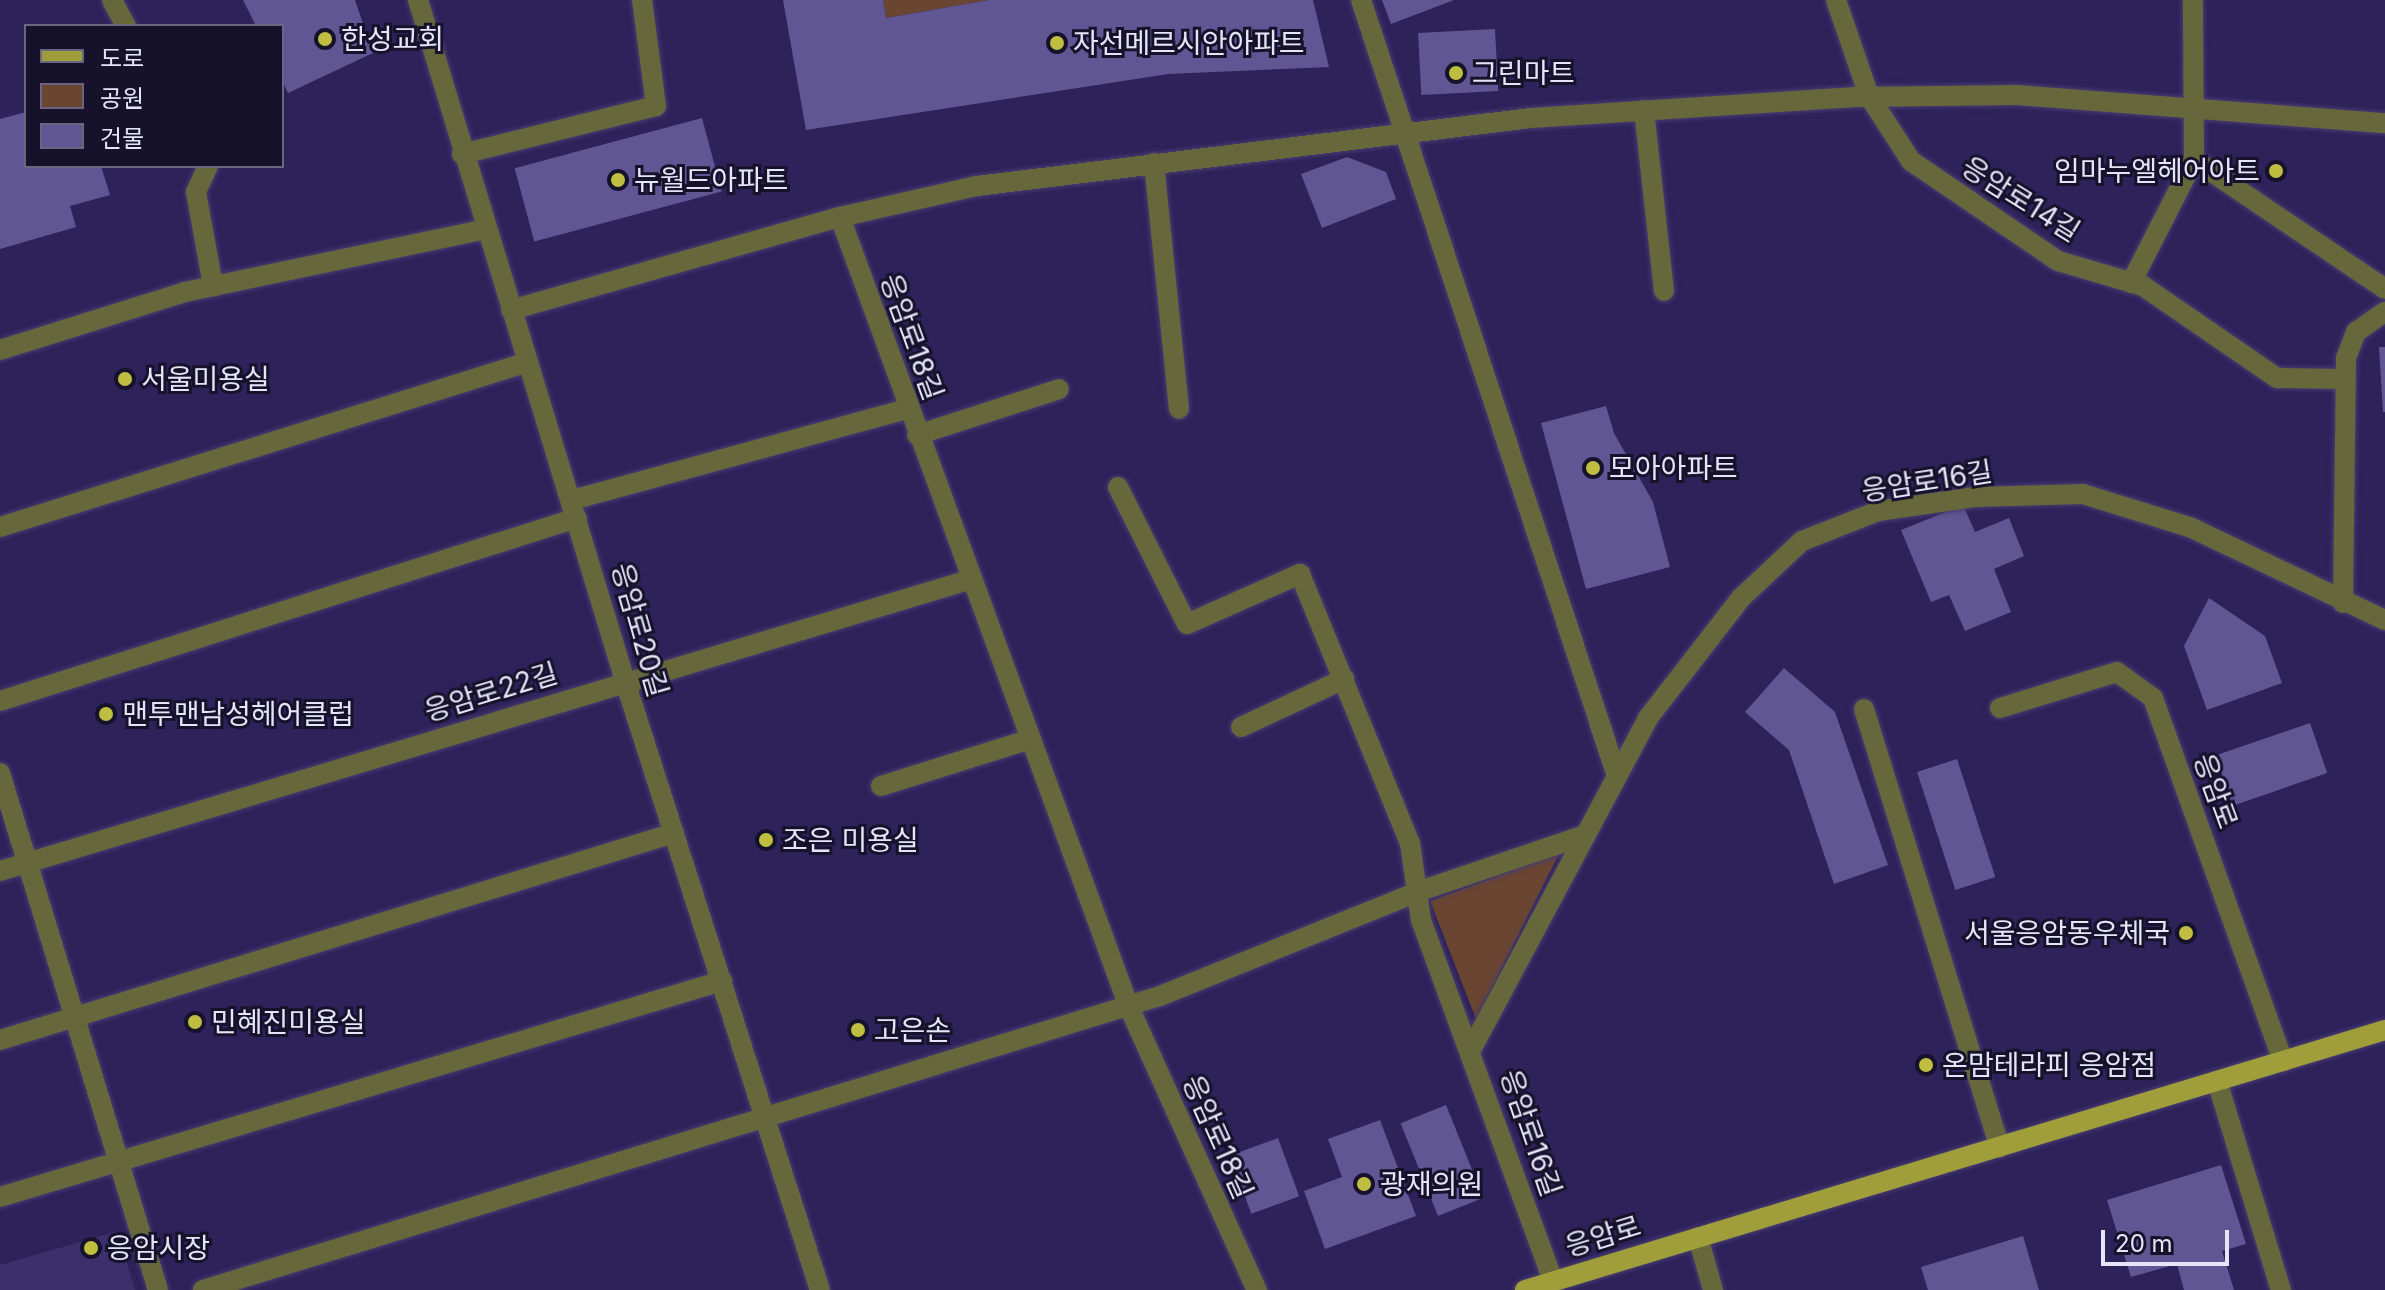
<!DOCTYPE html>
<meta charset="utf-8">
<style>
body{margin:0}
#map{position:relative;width:2385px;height:1290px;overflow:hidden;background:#2e225b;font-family:Inter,"Noto Sans KR",sans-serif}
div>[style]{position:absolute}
.built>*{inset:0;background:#3b2f6c}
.green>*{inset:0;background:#694532}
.building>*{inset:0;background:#5f5693;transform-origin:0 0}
.roads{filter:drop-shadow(0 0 2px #483d71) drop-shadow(0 0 2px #483d71)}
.minor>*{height:20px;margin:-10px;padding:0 10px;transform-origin:10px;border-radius:10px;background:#66673a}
.major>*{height:20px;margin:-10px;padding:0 10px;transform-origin:10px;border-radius:10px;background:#9f9e3a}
.dots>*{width:22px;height:22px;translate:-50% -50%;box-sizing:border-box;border:4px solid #16122b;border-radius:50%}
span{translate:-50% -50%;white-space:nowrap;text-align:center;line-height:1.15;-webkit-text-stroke:6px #16122b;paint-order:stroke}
.poi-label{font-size:28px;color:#e5e4f9}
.left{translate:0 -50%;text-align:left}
.right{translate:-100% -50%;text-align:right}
.street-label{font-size:28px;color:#e5e4f9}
.legend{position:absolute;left:24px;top:24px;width:260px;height:144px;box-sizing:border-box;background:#16122b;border:2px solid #69667d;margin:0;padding:10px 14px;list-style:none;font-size:24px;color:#e5e4f9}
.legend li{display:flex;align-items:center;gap:16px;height:40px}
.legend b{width:40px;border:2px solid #69667d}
.scale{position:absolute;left:2101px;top:1230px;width:128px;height:36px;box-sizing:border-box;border:4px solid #e5e4f9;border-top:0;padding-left:10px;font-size:24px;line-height:28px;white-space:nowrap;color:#e5e4f9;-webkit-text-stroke:6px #16122b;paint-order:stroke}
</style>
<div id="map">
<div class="built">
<div style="clip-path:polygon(118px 1231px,135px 1290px,0 1290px,0 1265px)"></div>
</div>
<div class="green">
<div style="clip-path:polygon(883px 0,989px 0,886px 18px)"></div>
<div style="clip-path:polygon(1559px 854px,1476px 1019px,1430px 901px)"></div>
</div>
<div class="building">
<div style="clip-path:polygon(243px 0,355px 0,373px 53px,288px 93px,282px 80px,282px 26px,256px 26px)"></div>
<div style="clip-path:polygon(783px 0,883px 0,886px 18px,989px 0,1313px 0,1329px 67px,1168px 74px,806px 130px)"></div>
<div style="clip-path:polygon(1382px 0,1454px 0,1391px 24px)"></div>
<div style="left:1495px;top:29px;width:62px;height:77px;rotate:87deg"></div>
<div style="clip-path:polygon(26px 112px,26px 166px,101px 166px,110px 195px,70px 206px,76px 227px,0 249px,0 119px)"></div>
<div style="left:702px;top:118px;width:76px;height:194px;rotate:75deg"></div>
<div style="clip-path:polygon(1347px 157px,1386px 172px,1396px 199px,1322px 228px,1301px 174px)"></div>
<div style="clip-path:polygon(2379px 347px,2385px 347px,2385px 412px,2383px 412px)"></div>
<div style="clip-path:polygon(1606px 406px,1614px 433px,1653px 502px,1670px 567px,1586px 589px,1541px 423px)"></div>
<div style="clip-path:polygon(1963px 505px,1975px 532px,2009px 518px,2024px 556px,1994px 569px,2011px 612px,1965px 631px,1949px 595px,1931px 602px,1901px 530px)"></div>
<div style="clip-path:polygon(2209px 598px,2265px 636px,2282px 683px,2207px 710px,2184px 646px)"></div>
<div style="clip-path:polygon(1784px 668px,1835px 712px,1888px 865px,1834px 884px,1789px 750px,1745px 712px)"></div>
<div style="left:2310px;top:723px;width:53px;height:100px;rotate:71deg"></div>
<div style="left:1957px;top:759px;width:124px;height:42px;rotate:72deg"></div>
<div style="left:1446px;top:1105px;width:100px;height:49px;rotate:68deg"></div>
<div style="clip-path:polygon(1380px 1120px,1416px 1216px,1325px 1249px,1304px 1191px,1342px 1177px,1328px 1139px)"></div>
<div style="left:1278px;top:1138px;width:62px;height:51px;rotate:70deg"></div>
<div style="clip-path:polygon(2221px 1165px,2246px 1244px,2222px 1251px,2234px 1290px,2184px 1290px,2177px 1264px,2131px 1277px,2107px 1200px)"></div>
<div style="clip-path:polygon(2023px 1236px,2039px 1290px,1928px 1290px,1921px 1267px)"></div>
</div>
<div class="roads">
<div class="minor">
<div style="left:112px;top:0;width:30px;rotate:62deg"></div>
<div style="left:418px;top:0;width:712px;rotate:73.09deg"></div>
<div style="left:625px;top:681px;width:639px;rotate:72.25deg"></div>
<div style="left:1361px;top:0;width:817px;rotate:71.74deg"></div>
<div style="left:1836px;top:0;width:102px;rotate:71deg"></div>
<div style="left:1869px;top:96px;width:77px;rotate:57.1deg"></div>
<div style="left:1911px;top:161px;width:178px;rotate:34.2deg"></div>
<div style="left:2058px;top:261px;width:89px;rotate:16.4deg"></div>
<div style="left:2143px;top:286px;width:163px;rotate:34.5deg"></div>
<div style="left:2277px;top:378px;width:67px;rotate:0.9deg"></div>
<div style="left:1644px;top:110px;width:182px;rotate:83.7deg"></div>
<div style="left:462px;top:154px;width:200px;rotate:-13.9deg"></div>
<div style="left:656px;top:106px;width:107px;rotate:-97.5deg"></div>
<div style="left:2194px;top:160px;width:230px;rotate:34deg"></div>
<div style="left:1154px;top:163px;width:247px;rotate:84.2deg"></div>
<div style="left:208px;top:166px;width:29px;rotate:115deg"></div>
<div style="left:196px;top:192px;width:96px;rotate:79.7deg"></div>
<div style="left:840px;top:217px;width:841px;rotate:69.91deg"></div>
<div style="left:1129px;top:1007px;width:311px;rotate:65.7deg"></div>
<div style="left:2131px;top:283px;width:138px;rotate:-62.9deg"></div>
<div style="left:2194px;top:160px;width:160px;rotate:-90.4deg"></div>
<div style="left:511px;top:310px;width:342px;rotate:-15.8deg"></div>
<div style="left:840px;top:217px;width:140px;rotate:-12.8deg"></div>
<div style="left:977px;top:186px;width:558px;rotate:-7deg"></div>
<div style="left:1531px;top:118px;width:325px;rotate:-3.7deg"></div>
<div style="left:1855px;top:97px;width:162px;rotate:-0.7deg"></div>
<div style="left:2017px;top:95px;width:369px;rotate:4.4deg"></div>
<div style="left:0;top:350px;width:194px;rotate:-17.4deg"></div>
<div style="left:185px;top:292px;width:308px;rotate:-11.8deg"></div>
<div style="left:917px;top:435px;width:149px;rotate:-17.9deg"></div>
<div style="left:1118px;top:487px;width:153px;rotate:63.3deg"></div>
<div style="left:1187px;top:624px;width:124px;rotate:-23.9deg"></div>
<div style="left:1300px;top:574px;width:291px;rotate:67.8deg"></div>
<div style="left:1410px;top:843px;width:78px;rotate:81.9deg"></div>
<div style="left:1421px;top:920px;width:384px;rotate:69.9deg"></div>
<div style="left:572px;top:500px;width:348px;rotate:-15.2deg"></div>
<div style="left:0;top:527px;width:553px;rotate:-17.35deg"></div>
<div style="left:2343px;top:603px;width:245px;rotate:-89.3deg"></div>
<div style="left:2346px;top:358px;width:28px;rotate:-69deg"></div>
<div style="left:2356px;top:332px;width:35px;rotate:-35deg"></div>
<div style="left:0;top:701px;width:605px;rotate:-17.6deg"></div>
<div style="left:2000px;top:708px;width:122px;rotate:-17.1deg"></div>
<div style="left:2117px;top:672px;width:44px;rotate:35.8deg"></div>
<div style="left:2153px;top:698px;width:386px;rotate:70.3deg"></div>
<div style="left:1864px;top:709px;width:459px;rotate:72.8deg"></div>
<div style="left:1241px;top:727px;width:114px;rotate:-25deg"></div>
<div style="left:0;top:773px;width:541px;rotate:73.01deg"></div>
<div style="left:881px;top:786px;width:157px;rotate:-17.4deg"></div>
<div style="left:0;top:871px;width:1015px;rotate:-16.72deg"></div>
<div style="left:0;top:1040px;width:705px;rotate:-17.07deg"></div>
<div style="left:1472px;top:1048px;width:374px;rotate:-61.9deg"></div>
<div style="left:1648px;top:718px;width:152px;rotate:-52.2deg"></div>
<div style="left:1741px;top:598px;width:83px;rotate:-43.1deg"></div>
<div style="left:1802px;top:541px;width:82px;rotate:-21.5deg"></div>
<div style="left:1878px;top:511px;width:98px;rotate:-8.2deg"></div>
<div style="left:1975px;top:497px;width:108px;rotate:-1.6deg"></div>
<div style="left:2083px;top:494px;width:114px;rotate:17.3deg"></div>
<div style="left:2192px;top:528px;width:214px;rotate:25.5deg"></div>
<div style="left:2217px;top:1081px;width:219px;rotate:73deg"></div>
<div style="left:0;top:1197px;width:754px;rotate:-16.66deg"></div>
<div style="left:1698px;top:1237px;width:55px;rotate:74.2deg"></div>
<div style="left:203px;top:1290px;width:1001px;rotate:-17.08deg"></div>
<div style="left:1160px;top:996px;width:277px;rotate:-22deg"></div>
<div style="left:1417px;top:892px;width:177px;rotate:-18.7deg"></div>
</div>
<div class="major">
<div style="left:1525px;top:1290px;width:898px;rotate:-16.82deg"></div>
</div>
</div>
<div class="dots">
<div style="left:325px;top:39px;background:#bfbe41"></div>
<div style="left:1057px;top:43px;background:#bfbe41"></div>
<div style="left:1456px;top:73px;background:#bfbe41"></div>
<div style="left:2276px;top:171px;background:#bfbe41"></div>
<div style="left:618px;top:180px;background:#bfbe41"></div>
<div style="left:125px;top:379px;background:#bfbe41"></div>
<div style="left:1593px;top:468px;background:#bfbe41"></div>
<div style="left:106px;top:714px;background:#bfbe41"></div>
<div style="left:766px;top:840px;background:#bfbe41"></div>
<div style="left:2186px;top:933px;background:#bfbe41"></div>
<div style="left:195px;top:1022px;background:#bfbe41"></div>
<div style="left:858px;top:1030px;background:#bfbe41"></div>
<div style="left:1926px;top:1065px;background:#bfbe41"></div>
<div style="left:1364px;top:1184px;background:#bfbe41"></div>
<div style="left:91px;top:1248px;background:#bfbe41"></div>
</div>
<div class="poi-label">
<span class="left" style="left:341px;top:39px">한성교회</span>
<span class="left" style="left:1073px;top:43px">자선메르시안아파트</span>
<span class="left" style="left:1472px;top:73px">그린마트</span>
<span class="right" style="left:2260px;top:171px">임마누엘헤어아트</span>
<span class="left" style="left:634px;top:180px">뉴월드아파트</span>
<span class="left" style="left:141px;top:379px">서울미용실</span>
<span class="left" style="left:1609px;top:468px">모아아파트</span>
<span class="left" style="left:122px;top:714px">맨투맨남성헤어클럽</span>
<span class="left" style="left:782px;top:840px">조은 미용실</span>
<span class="right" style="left:2170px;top:933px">서울응암동우체국</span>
<span class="left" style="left:211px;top:1022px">민혜진미용실</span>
<span class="left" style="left:874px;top:1030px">고은손</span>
<span class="left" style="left:1942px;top:1065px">온맘테라피 응암점</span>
<span class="left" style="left:1380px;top:1184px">광재의원</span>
<span class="left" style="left:107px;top:1248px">응암시장</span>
</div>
<div class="street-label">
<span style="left:2021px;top:199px;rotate:32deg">응암로14길</span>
<span style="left:912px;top:337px;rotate:70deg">응암로18길</span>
<span style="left:1927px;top:481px;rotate:-9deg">응암로16길</span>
<span style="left:640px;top:630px;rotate:74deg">응암로20길</span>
<span style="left:491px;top:692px;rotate:-17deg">응암로22길</span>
<span style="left:2216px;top:791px;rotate:70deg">응암로</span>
<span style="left:1531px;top:1133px;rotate:71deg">응암로16길</span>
<span style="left:1218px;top:1137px;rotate:66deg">응암로18길</span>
<span style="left:1603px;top:1236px;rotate:-17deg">응암로</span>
</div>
<ul class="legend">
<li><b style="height:10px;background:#9f9e3a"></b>도로</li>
<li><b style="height:22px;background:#694532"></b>공원</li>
<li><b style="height:22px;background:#5f5693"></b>건물</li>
</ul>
<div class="scale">20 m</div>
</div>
